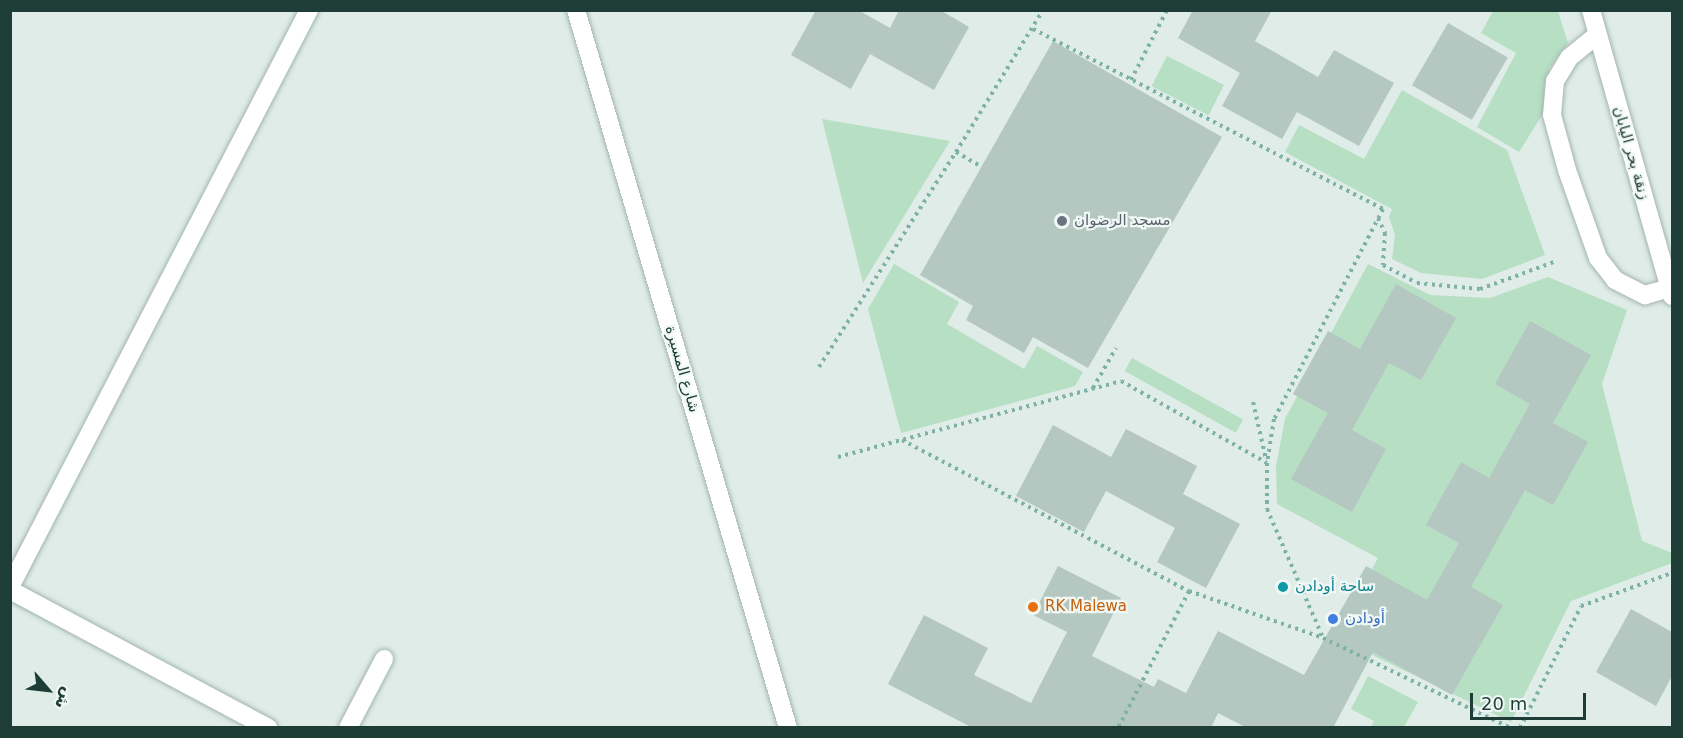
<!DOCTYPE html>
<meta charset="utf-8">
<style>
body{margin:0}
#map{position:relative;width:1683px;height:738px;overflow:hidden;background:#dfece7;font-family:"DejaVu Sans","Noto Sans Arabic",sans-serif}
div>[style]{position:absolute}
.green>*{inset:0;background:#b6dfc4;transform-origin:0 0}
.building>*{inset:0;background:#b4c7c0;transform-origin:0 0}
.path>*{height:4px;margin-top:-2px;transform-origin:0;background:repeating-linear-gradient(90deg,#7db2a5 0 3px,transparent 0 7.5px)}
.roads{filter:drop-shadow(0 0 2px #a2b4af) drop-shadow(0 0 2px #a2b4af)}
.lane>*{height:18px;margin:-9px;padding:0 9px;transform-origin:9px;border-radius:9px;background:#fff}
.street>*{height:18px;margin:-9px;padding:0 9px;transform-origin:9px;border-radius:9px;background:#fff}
.secondary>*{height:18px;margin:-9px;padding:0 9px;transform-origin:9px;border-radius:9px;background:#fff}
.dots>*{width:16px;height:16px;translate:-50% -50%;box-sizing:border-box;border:3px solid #f0f8f5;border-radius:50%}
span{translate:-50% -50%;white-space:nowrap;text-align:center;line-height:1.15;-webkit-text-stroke:4.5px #f0f8f5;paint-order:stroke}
.street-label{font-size:15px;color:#1f3d37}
.worship-label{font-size:15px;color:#5b616d}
.left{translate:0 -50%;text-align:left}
.culture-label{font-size:15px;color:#0d838f}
.food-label{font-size:15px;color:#c56008}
.shop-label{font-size:15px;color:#366cbe}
.frame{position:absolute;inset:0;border:12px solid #1f3d37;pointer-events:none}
.north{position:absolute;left:18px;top:660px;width:60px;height:60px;-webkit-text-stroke:4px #f0f8f5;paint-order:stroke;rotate:118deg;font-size:16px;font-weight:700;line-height:24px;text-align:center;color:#1f3d37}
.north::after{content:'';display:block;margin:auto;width:21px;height:27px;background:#1f3d37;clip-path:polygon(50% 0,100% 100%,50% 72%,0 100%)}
.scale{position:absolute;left:1470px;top:693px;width:116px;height:27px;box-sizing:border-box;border:3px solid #1f3d37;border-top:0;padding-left:8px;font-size:18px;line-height:21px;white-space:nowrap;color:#1f3d37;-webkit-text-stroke:4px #f0f8f5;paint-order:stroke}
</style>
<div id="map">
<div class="green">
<div style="clip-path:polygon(1493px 11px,1558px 11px,1568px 43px,1549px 69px,1544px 112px,1519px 152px,1477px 127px,1516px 53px,1481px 33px)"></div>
<div style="left:1167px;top:56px;width:64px;height:34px;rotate:27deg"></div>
<div style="clip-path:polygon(1402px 90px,1507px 150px,1545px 255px,1482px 279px,1421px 273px,1392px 259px,1395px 235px,1389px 217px,1392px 209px,1285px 152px,1299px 125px,1364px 159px)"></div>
<div style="clip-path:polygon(822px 119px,950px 141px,863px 283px)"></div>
<div style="clip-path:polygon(894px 264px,959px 302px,947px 324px,1024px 369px,1037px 346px,1083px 372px,1075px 386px,901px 433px,868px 309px)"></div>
<div style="clip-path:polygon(1368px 264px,1430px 295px,1490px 298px,1548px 277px,1627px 310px,1602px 384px,1642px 541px,1672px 553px,1672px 563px,1571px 601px,1511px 722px,1335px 637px,1378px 558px,1277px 504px,1276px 466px,1285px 419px)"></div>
<div style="left:1132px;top:358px;width:127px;height:15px;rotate:29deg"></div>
<div style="clip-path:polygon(1368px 676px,1418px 702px,1404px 727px,1371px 727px,1374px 721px,1351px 709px)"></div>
</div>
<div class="building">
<div style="clip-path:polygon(816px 10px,858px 10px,890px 28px,899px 10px,940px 10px,969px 27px,934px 90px,870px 54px,851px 89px,791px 55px)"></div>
<div style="clip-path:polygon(1193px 10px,1272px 10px,1255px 41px,1318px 77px,1334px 50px,1394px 83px,1359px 146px,1297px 112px,1282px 139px,1222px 106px,1240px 73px,1178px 38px)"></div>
<div style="left:1448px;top:23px;width:69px;height:72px;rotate:30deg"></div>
<div style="clip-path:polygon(1053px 41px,1222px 137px,1088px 368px,1033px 337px,1024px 353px,966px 320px,973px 306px,920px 275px)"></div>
<div style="clip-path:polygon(1396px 284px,1456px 318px,1421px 380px,1389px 363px,1352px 430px,1386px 449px,1352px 512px,1291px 479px,1328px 413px,1293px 394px,1328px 331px,1360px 349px)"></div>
<div style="clip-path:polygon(1530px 321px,1591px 355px,1553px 423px,1588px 442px,1553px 505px,1525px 490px,1471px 587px,1503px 605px,1452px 695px,1373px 652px,1333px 728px,1247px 728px,1218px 713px,1211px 728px,973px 728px,888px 684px,924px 615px,988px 648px,974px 675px,1031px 703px,1067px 632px,1033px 615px,1058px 566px,1121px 598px,1092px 656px,1154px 687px,1158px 679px,1186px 693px,1218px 631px,1304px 675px,1366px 566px,1427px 600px,1459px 543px,1426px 525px,1461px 462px,1489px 478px,1530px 404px,1495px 384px)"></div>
<div style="clip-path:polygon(1053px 425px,1111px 457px,1126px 429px,1197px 466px,1183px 494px,1240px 524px,1206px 588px,1157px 562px,1175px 528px,1106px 491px,1084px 532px,1016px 496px)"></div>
<div style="clip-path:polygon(1631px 609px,1672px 632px,1672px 676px,1656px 706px,1596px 672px)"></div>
</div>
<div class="path">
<div style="left:1033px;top:29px;width:394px;rotate:27.2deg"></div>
<div style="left:1383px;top:209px;width:237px;rotate:117.4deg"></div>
<div style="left:1274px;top:419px;width:45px;rotate:99deg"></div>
<div style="left:1131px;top:80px;width:79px;rotate:-62.8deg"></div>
<div style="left:956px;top:152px;width:167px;rotate:-58.5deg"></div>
<div style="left:1378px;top:218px;width:17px;rotate:65deg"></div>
<div style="left:1385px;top:233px;width:32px;rotate:94deg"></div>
<div style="left:1383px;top:265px;width:38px;rotate:28deg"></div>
<div style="left:1417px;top:283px;width:63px;rotate:5.4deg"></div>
<div style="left:1480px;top:289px;width:79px;rotate:-20deg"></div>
<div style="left:819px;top:367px;width:255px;rotate:-57.5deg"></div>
<div style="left:956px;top:152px;width:30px;rotate:30deg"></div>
<div style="left:1093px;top:388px;width:46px;rotate:-60.1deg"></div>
<div style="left:1253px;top:402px;width:58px;rotate:77.2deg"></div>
<div style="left:902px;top:440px;width:324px;rotate:27.8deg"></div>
<div style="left:1189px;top:591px;width:154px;rotate:117.4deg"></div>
<div style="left:838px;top:457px;width:293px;rotate:-15deg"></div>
<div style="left:1121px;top:381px;width:167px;rotate:29.3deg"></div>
<div style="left:1267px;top:463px;width:46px;rotate:90deg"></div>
<div style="left:1267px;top:509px;width:141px;rotate:66.5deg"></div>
<div style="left:1189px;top:591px;width:142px;rotate:19.3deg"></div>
<div style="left:1323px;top:638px;width:208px;rotate:25.6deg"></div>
<div style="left:1520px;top:728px;width:136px;rotate:-63.4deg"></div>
<div style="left:1581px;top:606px;width:97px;rotate:-19.9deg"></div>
</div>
<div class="roads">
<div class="lane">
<div style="left:1597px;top:35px;width:36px;rotate:141deg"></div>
<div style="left:1569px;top:58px;width:27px;rotate:121deg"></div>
<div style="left:1555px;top:81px;width:34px;rotate:95deg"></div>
<div style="left:1552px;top:115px;width:57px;rotate:74.7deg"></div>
<div style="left:1567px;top:170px;width:93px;rotate:70.6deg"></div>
<div style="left:1598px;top:258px;width:28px;rotate:52deg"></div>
<div style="left:1615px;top:280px;width:34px;rotate:27deg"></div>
<div style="left:1645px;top:295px;width:26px;rotate:-16deg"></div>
</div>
<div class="street">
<div style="left:1591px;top:10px;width:297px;rotate:74.2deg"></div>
<div style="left:10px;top:587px;width:650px;rotate:-62.61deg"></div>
<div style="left:10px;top:590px;width:293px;rotate:28.1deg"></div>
<div style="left:348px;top:728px;width:78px;rotate:-62.4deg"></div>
</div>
<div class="secondary">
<div style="left:576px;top:10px;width:749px;rotate:73.55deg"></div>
</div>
</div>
<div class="dots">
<div style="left:1062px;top:221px;background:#6b7280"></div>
<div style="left:1283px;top:587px;background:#0f9aa8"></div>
<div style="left:1033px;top:607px;background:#e8710a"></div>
<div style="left:1333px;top:619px;background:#3f7fe0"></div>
</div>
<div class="street-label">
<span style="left:1631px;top:153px;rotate:74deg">زنقة بحر اليابان</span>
<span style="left:682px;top:369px;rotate:74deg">شارع المسيرة</span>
</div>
<div class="worship-label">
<span class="left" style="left:1074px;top:221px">مسجد الرضوان</span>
</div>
<div class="culture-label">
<span class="left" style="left:1295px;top:587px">ساحة أودادن</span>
</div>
<div class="food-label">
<span class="left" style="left:1045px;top:607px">RK Malewa</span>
</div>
<div class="shop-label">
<span class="left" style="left:1345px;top:619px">أودادن</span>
</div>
<div class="frame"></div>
<div class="north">ش</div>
<div class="scale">20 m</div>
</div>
